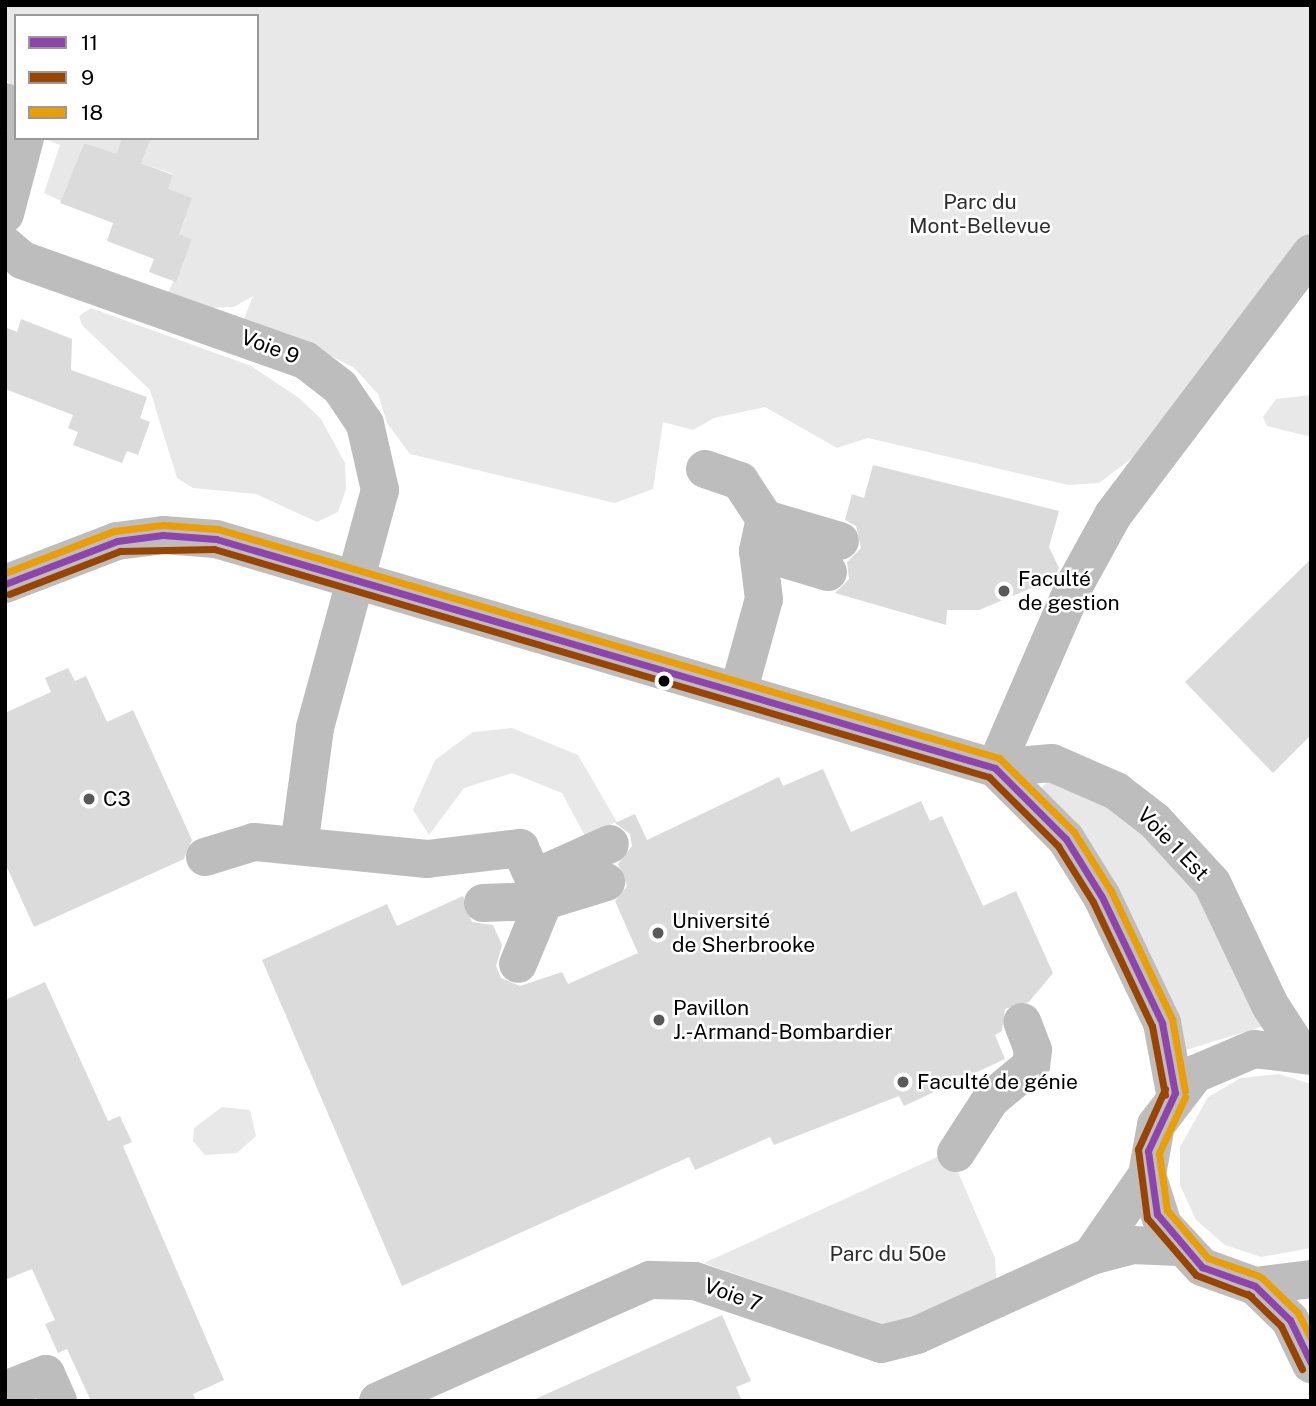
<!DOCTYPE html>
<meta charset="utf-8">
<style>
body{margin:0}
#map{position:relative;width:1316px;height:1406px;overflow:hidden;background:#fff;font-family:"Public Sans",sans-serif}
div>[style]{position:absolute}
.green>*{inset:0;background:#e8e8e8}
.building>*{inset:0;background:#dbdbdb}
.minor>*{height:38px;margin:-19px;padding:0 19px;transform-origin:19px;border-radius:19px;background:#bdbdbd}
.bus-1>*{height:7px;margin:-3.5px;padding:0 3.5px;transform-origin:3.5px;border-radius:3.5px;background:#8e44ad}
.bus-2>*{height:7px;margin:-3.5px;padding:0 3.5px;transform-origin:3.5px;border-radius:3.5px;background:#994500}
.bus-3>*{height:7px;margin:-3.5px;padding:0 3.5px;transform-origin:3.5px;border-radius:3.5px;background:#eb9e00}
.dots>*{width:19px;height:19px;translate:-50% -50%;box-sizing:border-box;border:4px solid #fff;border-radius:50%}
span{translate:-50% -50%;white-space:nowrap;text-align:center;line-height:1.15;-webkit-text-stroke:5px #fff;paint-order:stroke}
.park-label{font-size:21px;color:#2c2c2c}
.street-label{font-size:21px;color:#000}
.poi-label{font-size:21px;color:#000}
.left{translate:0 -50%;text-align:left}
.frame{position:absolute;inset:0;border:7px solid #000;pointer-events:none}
.legend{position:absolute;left:14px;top:14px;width:245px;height:126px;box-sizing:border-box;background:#fff;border:2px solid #999;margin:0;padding:9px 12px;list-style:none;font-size:21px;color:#000}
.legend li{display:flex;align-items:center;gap:14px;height:35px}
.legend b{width:35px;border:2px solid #999}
</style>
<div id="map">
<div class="green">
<div style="clip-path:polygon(5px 5px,1311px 5px,1311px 231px,1143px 450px,1099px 483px,1068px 485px,868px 438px,837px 448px,765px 407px,714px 418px,693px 430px,663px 422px,653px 489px,615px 503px,410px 454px,387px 423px,378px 394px,353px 367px,297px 339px,242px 324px,253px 296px,234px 307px,206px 308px,168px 293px,192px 239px,179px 234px,168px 189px,173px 174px,84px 143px,61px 201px,44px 193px,60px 145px,42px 138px,257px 138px,257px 16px,16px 16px,16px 89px,5px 79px)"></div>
<div style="clip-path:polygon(91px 308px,251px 366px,299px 398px,321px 419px,345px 463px,346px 489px,338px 512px,317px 522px,256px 494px,193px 488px,177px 478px,150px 390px,82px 325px,79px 316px)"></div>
<div style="clip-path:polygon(1311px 395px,1311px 437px,1267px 426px,1263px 417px,1276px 399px)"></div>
<div style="clip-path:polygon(512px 728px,578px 755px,617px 822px,585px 836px,562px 793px,512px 773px,464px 788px,429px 835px,413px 810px,435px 760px,473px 732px)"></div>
<div style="clip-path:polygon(1049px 778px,1105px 797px,1190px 875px,1264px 1026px,1186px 1050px,1040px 791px)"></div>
<div style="clip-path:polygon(1279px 1074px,1311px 1084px,1311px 1248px,1261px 1257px,1225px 1245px,1196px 1220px,1180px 1185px,1180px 1147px,1208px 1097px,1241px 1078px)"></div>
<div style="clip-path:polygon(222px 1107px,250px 1110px,256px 1136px,237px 1153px,205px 1155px,193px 1141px,194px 1128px)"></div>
<div style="clip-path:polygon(937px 1157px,958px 1172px,995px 1258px,996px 1279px,892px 1329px,704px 1263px)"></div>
</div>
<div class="building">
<div style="clip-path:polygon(122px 138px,151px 138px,141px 163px,173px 175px,168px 189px,192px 198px,179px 234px,192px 239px,176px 282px,149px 272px,154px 259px,107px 241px,113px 223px,60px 203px,84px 143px,117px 154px)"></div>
<div style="clip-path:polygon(21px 319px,72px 339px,71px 370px,147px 397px,140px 418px,150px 422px,138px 455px,127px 451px,122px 463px,73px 445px,78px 432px,68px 428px,73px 415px,5px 389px,5px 327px,17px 332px)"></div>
<div style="clip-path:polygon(873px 465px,1059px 511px,1049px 547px,1059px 568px,1053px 579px,979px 610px,947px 610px,946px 625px,835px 593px,849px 579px,847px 562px,861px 548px,856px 526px,845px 520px,852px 494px,864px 498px)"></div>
<div style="clip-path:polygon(1311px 559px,1311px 735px,1273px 773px,1185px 682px)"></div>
<div style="clip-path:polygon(68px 668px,75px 681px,86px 676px,107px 722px,133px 710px,192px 840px,184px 859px,34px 927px,5px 863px,5px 713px,51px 692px,45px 678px)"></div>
<div style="clip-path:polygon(823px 769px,851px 832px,921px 801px,930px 821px,942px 816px,983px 906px,1016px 891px,1053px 973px,1029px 1002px,1005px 1009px,1002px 1031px,995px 1035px,1005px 1059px,904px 1106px,899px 1096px,774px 1145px,770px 1137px,695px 1170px,689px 1157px,402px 1286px,262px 960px,387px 904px,397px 926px,463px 896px,472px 922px,493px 925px,502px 945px,496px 966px,501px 978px,520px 986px,562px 972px,568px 984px,638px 953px,615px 901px,627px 886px,618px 864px,632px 846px,630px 834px,615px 823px,635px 814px,647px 840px,779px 777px,783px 786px)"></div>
<div style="clip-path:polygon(45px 982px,108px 1121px,120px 1116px,132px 1142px,123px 1146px,224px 1380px,193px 1394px,196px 1401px,91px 1401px,67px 1349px,58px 1353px,45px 1324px,55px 1320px,32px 1269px,5px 1280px,5px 1000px)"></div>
<div style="clip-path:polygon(722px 1315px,751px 1381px,736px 1387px,742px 1401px,531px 1401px)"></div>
</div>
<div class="minor">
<div style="left:5px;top:102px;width:16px;rotate:47deg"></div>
<div style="left:5px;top:214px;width:79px;rotate:-75.3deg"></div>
<div style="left:5px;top:245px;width:23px;rotate:41deg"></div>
<div style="left:22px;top:260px;width:300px;rotate:19.5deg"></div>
<div style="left:305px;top:360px;width:44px;rotate:37.6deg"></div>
<div style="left:340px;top:387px;width:45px;rotate:56deg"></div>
<div style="left:365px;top:424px;width:68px;rotate:77.2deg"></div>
<div style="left:380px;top:490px;width:247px;rotate:105.3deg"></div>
<div style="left:315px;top:728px;width:119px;rotate:97.7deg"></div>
<div style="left:705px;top:469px;width:37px;rotate:19deg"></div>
<div style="left:740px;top:481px;width:45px;rotate:56.7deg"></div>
<div style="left:758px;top:551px;width:73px;rotate:16.7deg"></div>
<div style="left:5px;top:584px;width:120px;rotate:-21deg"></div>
<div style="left:117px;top:541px;width:46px;rotate:-7.4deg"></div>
<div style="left:163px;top:535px;width:53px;rotate:4.3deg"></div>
<div style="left:216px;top:539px;width:812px;rotate:16.38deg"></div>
<div style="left:995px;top:768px;width:100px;rotate:45deg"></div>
<div style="left:1066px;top:839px;width:68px;rotate:58.2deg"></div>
<div style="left:1102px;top:897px;width:140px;rotate:64.5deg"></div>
<div style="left:1162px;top:1023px;width:71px;rotate:79.5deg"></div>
<div style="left:739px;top:689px;width:93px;rotate:-74.5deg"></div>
<div style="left:764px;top:599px;width:48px;rotate:-97.1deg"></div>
<div style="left:758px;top:551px;width:33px;rotate:-78deg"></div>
<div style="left:765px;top:519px;width:78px;rotate:16.3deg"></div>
<div style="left:995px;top:768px;width:198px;rotate:-66.5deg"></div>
<div style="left:1074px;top:586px;width:81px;rotate:-61.2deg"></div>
<div style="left:1113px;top:515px;width:328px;rotate:-52.9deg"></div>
<div style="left:995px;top:768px;width:57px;rotate:-5deg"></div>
<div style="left:1052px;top:763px;width:70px;rotate:23.6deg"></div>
<div style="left:1116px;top:791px;width:49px;rotate:37.6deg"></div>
<div style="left:1155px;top:821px;width:84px;rotate:47.4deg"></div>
<div style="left:1212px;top:883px;width:135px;rotate:64.6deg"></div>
<div style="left:1270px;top:1005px;width:57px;rotate:57.1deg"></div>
<div style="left:205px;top:857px;width:51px;rotate:-17deg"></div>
<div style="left:254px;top:842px;width:174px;rotate:5.6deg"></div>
<div style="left:427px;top:859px;width:94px;rotate:-6.7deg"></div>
<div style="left:520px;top:848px;width:58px;rotate:65.6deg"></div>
<div style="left:544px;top:901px;width:68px;rotate:112.4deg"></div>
<div style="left:534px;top:878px;width:83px;rotate:-24.1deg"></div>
<div style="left:483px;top:903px;width:61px;rotate:-1.9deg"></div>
<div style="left:544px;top:901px;width:65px;rotate:-17deg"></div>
<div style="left:1311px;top:1056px;width:57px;rotate:-173deg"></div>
<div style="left:1254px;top:1049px;width:64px;rotate:157deg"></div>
<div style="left:1195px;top:1074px;width:64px;rotate:127.4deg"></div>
<div style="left:1156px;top:1125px;width:51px;rotate:100.2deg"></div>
<div style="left:1147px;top:1175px;width:52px;rotate:72.3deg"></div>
<div style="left:1163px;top:1225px;width:57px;rotate:47.1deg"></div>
<div style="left:1202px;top:1267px;width:56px;rotate:19.7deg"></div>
<div style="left:1255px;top:1286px;width:56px;rotate:-7.1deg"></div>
<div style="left:956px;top:1153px;width:64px;rotate:-57.1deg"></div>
<div style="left:991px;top:1099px;width:52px;rotate:-39.5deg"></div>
<div style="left:1031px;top:1066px;width:16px;rotate:-83deg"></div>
<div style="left:1033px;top:1050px;width:30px;rotate:-111deg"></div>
<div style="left:1091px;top:1256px;width:98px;rotate:-55.3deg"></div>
<div style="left:1255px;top:1286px;width:49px;rotate:44.2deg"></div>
<div style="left:1290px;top:1320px;width:49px;rotate:64.5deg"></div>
<div style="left:5px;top:1390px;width:44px;rotate:-21.3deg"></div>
<div style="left:46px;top:1374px;width:30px;rotate:66deg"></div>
<div style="left:378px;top:1401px;width:298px;rotate:-24deg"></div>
<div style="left:650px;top:1280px;width:45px;rotate:1.3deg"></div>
<div style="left:695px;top:1281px;width:196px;rotate:18.7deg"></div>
<div style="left:881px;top:1344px;width:37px;rotate:-14deg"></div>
<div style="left:917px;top:1335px;width:191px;rotate:-24.4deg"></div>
<div style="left:1091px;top:1256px;width:43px;rotate:-14.7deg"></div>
<div style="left:1133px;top:1245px;width:45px;rotate:2.5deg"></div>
</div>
<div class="bus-1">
<div style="left:5px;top:584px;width:120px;rotate:-21deg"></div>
<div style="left:117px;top:541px;width:46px;rotate:-7.4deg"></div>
<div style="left:163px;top:535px;width:53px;rotate:4.3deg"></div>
<div style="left:216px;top:539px;width:812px;rotate:16.38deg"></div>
<div style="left:995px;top:768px;width:100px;rotate:45deg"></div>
<div style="left:1066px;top:839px;width:68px;rotate:58.2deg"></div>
<div style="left:1102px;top:897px;width:140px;rotate:64.5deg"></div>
<div style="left:1162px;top:1023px;width:71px;rotate:79.5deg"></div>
<div style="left:1175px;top:1093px;width:64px;rotate:115deg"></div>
<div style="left:1148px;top:1151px;width:64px;rotate:81.9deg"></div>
<div style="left:1157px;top:1214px;width:70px;rotate:49.7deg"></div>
<div style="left:1202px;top:1267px;width:56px;rotate:19.7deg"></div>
<div style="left:1255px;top:1286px;width:49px;rotate:44.2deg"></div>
<div style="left:1290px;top:1320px;width:48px;rotate:64deg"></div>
</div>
<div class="bus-2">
<div style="left:9px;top:594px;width:119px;rotate:-21.2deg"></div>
<div style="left:120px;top:551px;width:94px;rotate:-1.2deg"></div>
<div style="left:214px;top:549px;width:808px;rotate:16.39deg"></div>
<div style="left:989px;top:777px;width:98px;rotate:45deg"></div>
<div style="left:1058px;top:846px;width:66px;rotate:58deg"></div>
<div style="left:1093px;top:902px;width:137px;rotate:64.6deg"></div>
<div style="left:1152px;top:1026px;width:70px;rotate:79.3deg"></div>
<div style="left:1165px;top:1089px;width:66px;rotate:114.2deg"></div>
<div style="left:1138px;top:1149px;width:70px;rotate:82.6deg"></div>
<div style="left:1147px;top:1218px;width:75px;rotate:49.3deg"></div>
<div style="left:1196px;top:1275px;width:59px;rotate:20.9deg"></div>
<div style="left:1248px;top:1294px;width:46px;rotate:44.1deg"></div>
<div style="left:1281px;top:1326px;width:48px;rotate:64deg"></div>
</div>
<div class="bus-3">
<div style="left:5px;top:573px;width:117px;rotate:-21.1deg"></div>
<div style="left:114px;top:531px;width:49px;rotate:-7deg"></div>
<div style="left:163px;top:525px;width:55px;rotate:4.2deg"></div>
<div style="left:218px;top:529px;width:814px;rotate:16.34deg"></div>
<div style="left:999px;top:758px;width:105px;rotate:44.6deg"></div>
<div style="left:1074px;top:832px;width:70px;rotate:57.9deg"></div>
<div style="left:1111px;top:891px;width:142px;rotate:64.5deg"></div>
<div style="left:1172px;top:1019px;width:73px;rotate:79.8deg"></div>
<div style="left:1185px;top:1097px;width:62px;rotate:114.9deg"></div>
<div style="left:1159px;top:1153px;width:58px;rotate:82deg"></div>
<div style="left:1167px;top:1210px;width:63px;rotate:49.5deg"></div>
<div style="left:1208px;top:1258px;width:54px;rotate:19.4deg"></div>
<div style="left:1262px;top:1278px;width:50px;rotate:44.2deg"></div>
<div style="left:1298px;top:1313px;width:29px;rotate:63deg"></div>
</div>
<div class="dots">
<div style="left:1004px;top:591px;background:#595959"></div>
<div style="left:664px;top:681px;background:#000"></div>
<div style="left:89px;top:799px;background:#595959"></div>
<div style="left:658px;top:933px;background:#595959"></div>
<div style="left:659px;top:1020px;background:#595959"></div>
<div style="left:903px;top:1082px;background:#595959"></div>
</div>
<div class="park-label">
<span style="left:980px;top:214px">Parc du<br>Mont-Bellevue</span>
<span style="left:888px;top:1254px">Parc du 50e</span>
</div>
<div class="street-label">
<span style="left:270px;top:347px;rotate:21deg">Voie 9</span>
<span style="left:1173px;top:844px;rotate:46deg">Voie 1 Est</span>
<span style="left:733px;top:1295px;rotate:20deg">Voie 7</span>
</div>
<div class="poi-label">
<span class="left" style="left:1018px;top:591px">Faculté<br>de gestion</span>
<span class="left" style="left:103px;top:799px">C3</span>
<span class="left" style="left:672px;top:933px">Université<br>de Sherbrooke</span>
<span class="left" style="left:673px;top:1020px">Pavillon<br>J.-Armand-Bombardier</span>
<span class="left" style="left:917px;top:1082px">Faculté de génie</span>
</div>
<div class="frame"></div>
<ul class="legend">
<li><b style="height:9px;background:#8e44ad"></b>11</li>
<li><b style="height:9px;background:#994500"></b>9</li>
<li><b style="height:9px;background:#eb9e00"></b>18</li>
</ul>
</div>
